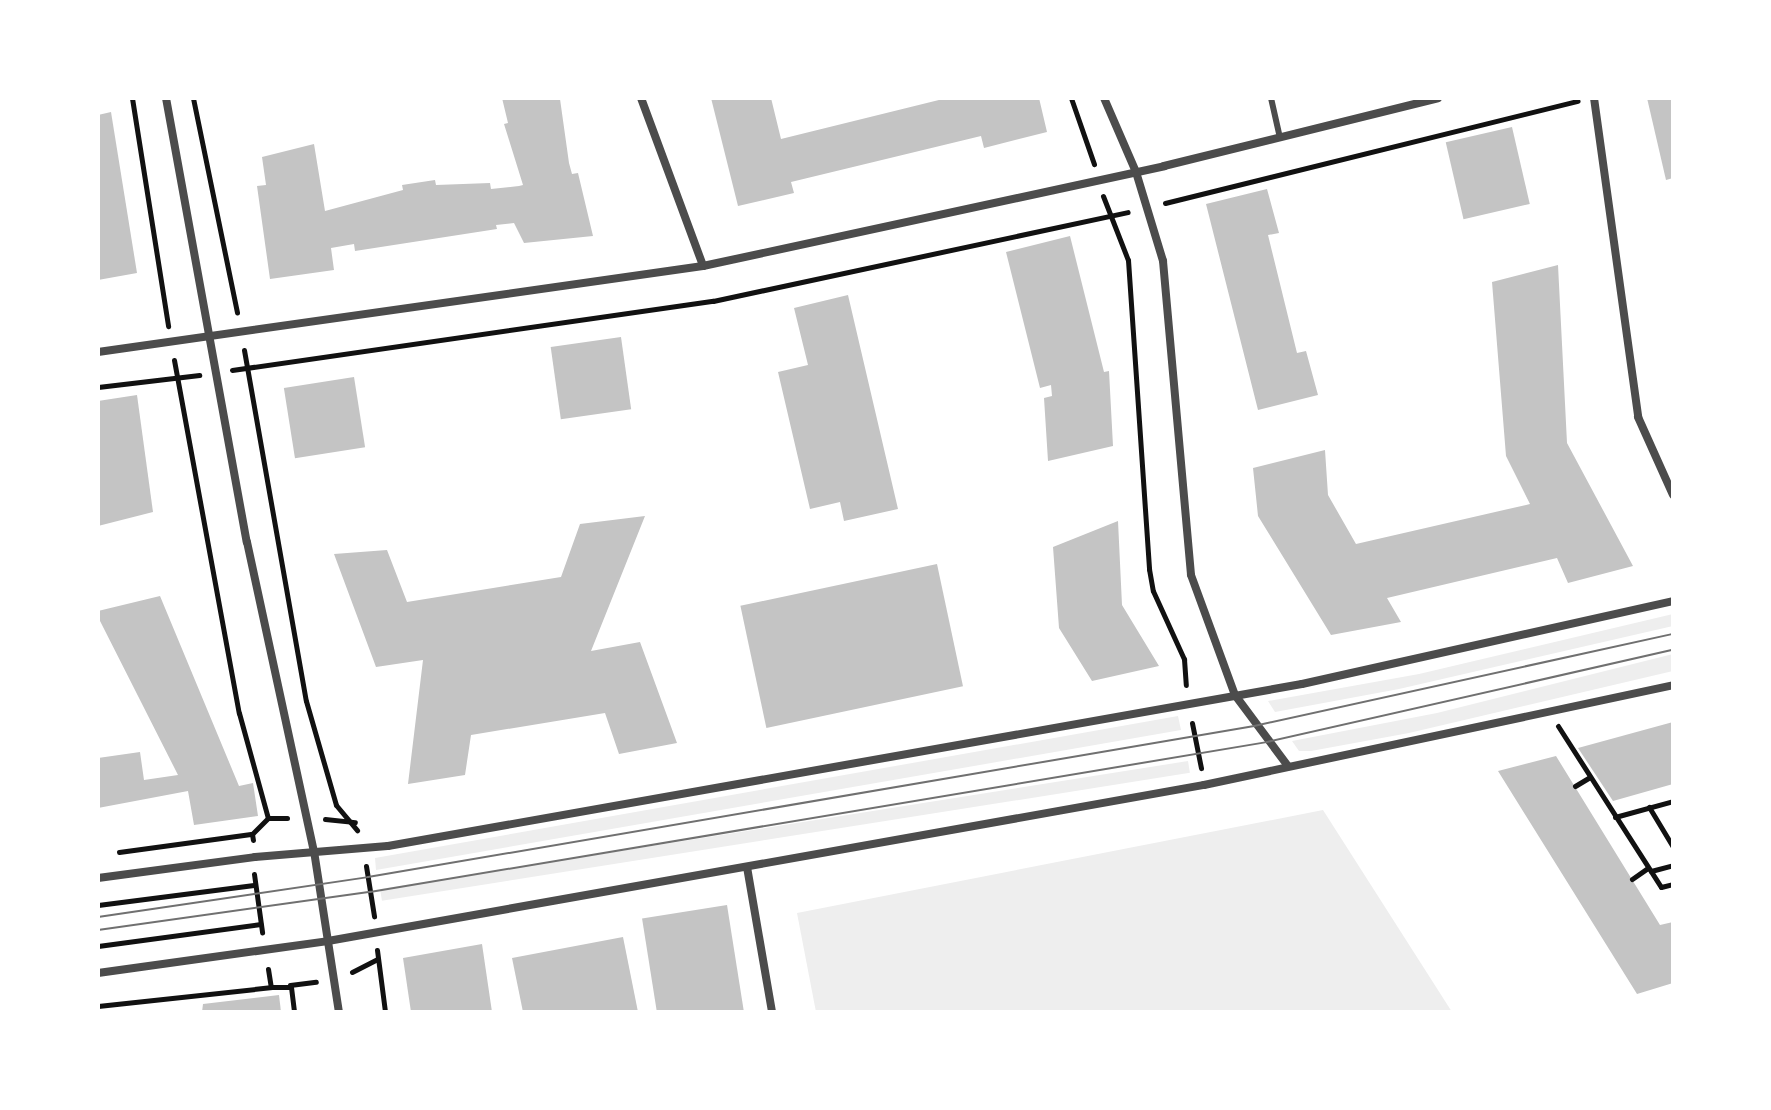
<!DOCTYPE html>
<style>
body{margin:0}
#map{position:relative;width:1771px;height:1110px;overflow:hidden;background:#fff;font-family:Lato,sans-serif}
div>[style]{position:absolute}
.green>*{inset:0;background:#eee;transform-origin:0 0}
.building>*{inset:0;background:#c4c4c4;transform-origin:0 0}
.path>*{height:5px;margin:-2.5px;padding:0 2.5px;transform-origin:2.5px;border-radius:2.5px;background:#111}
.service>*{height:6px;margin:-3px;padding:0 3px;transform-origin:3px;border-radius:3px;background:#4c4c4c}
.minor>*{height:8px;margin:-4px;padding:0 4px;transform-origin:4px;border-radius:4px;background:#4c4c4c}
.tram>*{height:2px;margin:-1px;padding:0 1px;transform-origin:1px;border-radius:1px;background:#707070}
span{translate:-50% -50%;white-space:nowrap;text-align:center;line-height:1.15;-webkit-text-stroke:8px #fff;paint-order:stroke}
.frame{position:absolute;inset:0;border:100px solid #fff;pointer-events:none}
</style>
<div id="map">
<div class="green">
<div style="clip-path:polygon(1673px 614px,1673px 626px,1399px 689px,1275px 712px,1268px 701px,1419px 674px)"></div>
<div style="clip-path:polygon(1673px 654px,1673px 671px,1409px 733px,1311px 751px,1299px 751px,1292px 741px,1437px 713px)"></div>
<div style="clip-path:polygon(1178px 716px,1181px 730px,376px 870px,375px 858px)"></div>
<div style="left:1188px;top:761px;width:12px;height:818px;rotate:81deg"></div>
<div style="clip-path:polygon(1323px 810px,1452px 1012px,816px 1012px,797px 913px)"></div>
</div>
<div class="building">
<div style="clip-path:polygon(502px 98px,560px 99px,569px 163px,572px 174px,578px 173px,593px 236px,524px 243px,514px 223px,496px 225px,497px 229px,355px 251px,354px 244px,331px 248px,334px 270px,270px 279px,257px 186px,266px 185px,262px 157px,314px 144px,325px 211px,403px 190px,402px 185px,435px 180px,436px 185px,490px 183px,491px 189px,519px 186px,523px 185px,504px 124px,508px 123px)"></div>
<div style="clip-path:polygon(711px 98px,771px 98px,781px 139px,947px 98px,1039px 98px,1047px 132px,984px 148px,981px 136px,791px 182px,794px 193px,738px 206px)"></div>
<div style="clip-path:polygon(1647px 98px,1673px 98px,1673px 178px,1666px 180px)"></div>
<div style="clip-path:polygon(111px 112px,137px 273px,98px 280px,98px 115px)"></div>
<div style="left:1512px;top:127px;width:79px;height:68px;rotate:77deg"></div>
<div style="clip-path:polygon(1267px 189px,1279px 233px,1268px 235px,1297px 353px,1306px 351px,1318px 395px,1258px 410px,1206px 204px)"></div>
<div style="clip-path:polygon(1070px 236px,1104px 372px,1109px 371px,1113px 446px,1048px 461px,1044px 398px,1052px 396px,1051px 385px,1040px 388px,1006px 252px)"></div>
<div style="clip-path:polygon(1558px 265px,1567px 443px,1633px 566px,1568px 583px,1557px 558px,1387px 598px,1401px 622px,1331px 635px,1258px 516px,1253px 468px,1325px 450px,1328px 495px,1356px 544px,1530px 504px,1506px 456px,1492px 282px)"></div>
<div style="clip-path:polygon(848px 295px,898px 509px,844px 521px,840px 502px,810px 509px,778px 372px,808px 365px,794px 308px)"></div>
<div style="left:621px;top:337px;width:73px;height:71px;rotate:82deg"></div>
<div style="left:354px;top:377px;width:71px;height:71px;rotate:81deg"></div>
<div style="clip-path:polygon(137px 395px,153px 512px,98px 526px,98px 401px)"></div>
<div style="clip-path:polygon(645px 516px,591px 651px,640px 642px,677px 743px,619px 754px,605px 713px,471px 735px,465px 775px,408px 784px,423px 660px,376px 667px,334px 554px,387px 550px,407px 602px,561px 577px,580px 524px)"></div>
<div style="clip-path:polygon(1118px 521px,1122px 605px,1159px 666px,1092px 681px,1059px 628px,1053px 547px)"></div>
<div style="left:937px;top:564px;width:125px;height:201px;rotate:78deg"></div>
<div style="clip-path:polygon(160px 596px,239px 786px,253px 783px,258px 816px,194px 825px,188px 791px,98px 808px,98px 758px,140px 752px,144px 780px,178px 775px,98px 617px,98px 611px)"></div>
<div style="clip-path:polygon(1673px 722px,1673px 784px,1613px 801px,1578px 748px)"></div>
<div style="clip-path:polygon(1556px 756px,1660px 925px,1673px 922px,1673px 983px,1637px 994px,1498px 771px)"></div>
<div style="left:727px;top:905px;width:108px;height:86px;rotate:81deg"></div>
<div style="clip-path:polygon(623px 937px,638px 1012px,523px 1012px,512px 958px)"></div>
<div style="clip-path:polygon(482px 944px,492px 1012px,411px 1012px,403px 958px)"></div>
<div style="clip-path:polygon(279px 995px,281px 1012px,202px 1012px,203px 1004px)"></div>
</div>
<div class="path">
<div style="left:132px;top:98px;width:231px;rotate:81deg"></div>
<div style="left:193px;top:98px;width:219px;rotate:78.4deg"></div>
<div style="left:1071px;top:98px;width:70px;rotate:70.8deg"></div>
<div style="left:1103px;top:196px;width:69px;rotate:68.7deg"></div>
<div style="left:1128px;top:260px;width:310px;rotate:86.1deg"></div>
<div style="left:1149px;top:569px;width:22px;rotate:80deg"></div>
<div style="left:1153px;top:591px;width:75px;rotate:65.5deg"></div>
<div style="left:1184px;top:659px;width:26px;rotate:86deg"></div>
<div style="left:1165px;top:203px;width:425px;rotate:-13.9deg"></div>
<div style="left:244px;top:350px;width:356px;rotate:80deg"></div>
<div style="left:306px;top:701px;width:108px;rotate:73.9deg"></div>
<div style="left:336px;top:805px;width:33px;rotate:50deg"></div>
<div style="left:174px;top:360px;width:359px;rotate:79.6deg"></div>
<div style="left:239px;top:713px;width:109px;rotate:74.6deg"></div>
<div style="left:268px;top:818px;width:23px;rotate:135deg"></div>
<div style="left:252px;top:834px;width:6px;rotate:81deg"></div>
<div style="left:232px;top:370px;width:486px;rotate:-8.2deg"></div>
<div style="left:713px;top:301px;width:424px;rotate:-12.1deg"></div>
<div style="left:98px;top:387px;width:102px;rotate:-6.8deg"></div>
<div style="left:1192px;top:723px;width:46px;rotate:78.7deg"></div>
<div style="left:1558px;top:726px;width:191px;rotate:57.4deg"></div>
<div style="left:1661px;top:887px;width:12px;rotate:-14deg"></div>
<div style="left:1575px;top:786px;width:17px;rotate:-31deg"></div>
<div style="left:1649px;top:807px;width:47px;rotate:59deg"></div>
<div style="left:1615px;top:817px;width:60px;rotate:-15.4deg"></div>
<div style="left:268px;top:818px;width:19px"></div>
<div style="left:325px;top:819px;width:30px;rotate:6deg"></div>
<div style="left:119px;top:852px;width:133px;rotate:-7.8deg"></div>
<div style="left:366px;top:866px;width:51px;rotate:80.9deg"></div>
<div style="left:1651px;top:871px;width:23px;rotate:-15deg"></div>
<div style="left:254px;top:874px;width:59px;rotate:82.1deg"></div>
<div style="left:1632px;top:879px;width:19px;rotate:-35deg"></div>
<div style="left:98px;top:905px;width:157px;rotate:-7.3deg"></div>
<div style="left:98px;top:946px;width:164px;rotate:-7.7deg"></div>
<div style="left:377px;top:950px;width:63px;rotate:82.6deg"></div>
<div style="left:268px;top:969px;width:18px;rotate:81deg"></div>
<div style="left:271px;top:987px;width:20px"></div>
<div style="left:291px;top:987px;width:25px;rotate:83deg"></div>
<div style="left:352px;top:972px;width:28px;rotate:-27deg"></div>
<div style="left:290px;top:985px;width:26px;rotate:-7deg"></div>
<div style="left:98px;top:1006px;width:175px;rotate:-6.2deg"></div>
</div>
<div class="service">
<div style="left:1271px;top:98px;width:41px;rotate:77.3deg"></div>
</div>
<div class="minor">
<div style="left:166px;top:98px;width:451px;rotate:79.7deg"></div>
<div style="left:247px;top:542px;width:316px;rotate:77.8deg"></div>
<div style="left:314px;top:851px;width:163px;rotate:81.2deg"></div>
<div style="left:641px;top:98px;width:179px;rotate:69.7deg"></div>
<div style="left:1104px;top:98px;width:81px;rotate:66.6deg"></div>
<div style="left:1136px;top:172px;width:93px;rotate:73.1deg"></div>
<div style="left:1163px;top:261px;width:315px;rotate:84.9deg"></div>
<div style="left:1191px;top:575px;width:128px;rotate:69.9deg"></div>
<div style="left:1235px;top:695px;width:89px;rotate:53.3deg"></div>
<div style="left:1594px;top:98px;width:322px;rotate:82.1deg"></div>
<div style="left:1638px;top:417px;width:85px;rotate:65.8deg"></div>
<div style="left:98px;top:352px;width:611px;rotate:-8.09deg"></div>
<div style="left:703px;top:266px;width:472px;rotate:-12.2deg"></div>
<div style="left:1164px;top:166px;width:282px;rotate:-13.9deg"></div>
<div style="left:747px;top:867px;width:147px;rotate:80.2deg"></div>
<div style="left:98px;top:878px;width:158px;rotate:-7.6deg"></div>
<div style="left:255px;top:857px;width:133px;rotate:-4.7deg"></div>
<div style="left:388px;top:846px;width:928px;rotate:-10.05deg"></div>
<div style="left:1302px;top:684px;width:380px;rotate:-12.6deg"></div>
<div style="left:98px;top:973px;width:232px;rotate:-7.9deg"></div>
<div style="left:328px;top:941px;width:890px;rotate:-10.1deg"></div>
<div style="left:1204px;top:785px;width:480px;rotate:-12deg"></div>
</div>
<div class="tram">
<div style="left:98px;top:917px;width:273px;rotate:-8.4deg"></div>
<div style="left:368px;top:877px;width:899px;rotate:-9.67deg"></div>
<div style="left:1254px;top:726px;width:429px;rotate:-12.4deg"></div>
<div style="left:98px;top:930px;width:275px;rotate:-8deg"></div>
<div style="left:370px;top:892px;width:909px;rotate:-9.49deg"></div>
<div style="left:1267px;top:742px;width:416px;rotate:-12.8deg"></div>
</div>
<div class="frame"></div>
</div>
